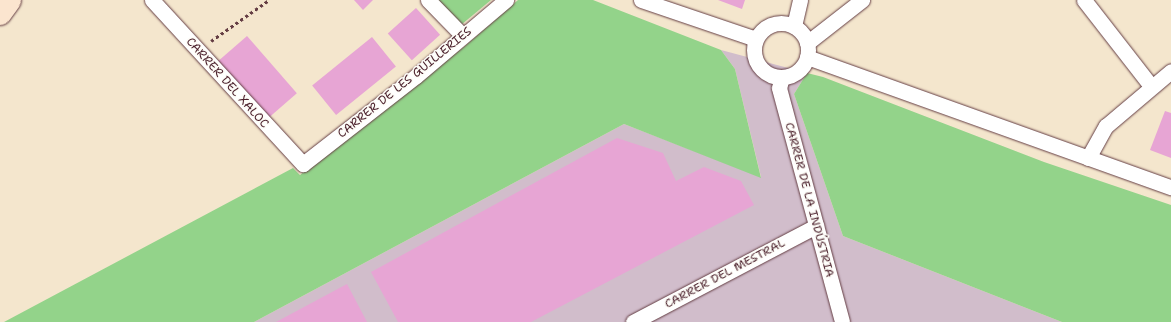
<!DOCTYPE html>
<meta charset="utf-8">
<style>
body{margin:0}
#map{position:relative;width:1171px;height:322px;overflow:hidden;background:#f4e6cd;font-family:"Shantell Sans",sans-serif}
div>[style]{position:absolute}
.industrial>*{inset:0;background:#d1bdcb}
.green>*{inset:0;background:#93d38a}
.building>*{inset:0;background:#e7a5d4;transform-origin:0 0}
.path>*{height:2.5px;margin-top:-1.25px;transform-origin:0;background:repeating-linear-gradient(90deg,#643d43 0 3px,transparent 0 6px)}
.roads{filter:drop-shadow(0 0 1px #643d43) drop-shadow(0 0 1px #643d43)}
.street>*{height:15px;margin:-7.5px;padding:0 7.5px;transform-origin:7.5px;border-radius:7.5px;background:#fff}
.street>.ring{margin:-7.5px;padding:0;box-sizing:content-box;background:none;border:15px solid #fff;border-radius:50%}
.secondary>*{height:21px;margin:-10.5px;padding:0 10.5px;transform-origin:10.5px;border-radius:10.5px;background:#fbe5cf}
span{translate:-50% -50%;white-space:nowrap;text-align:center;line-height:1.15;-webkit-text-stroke:3px #fdfcf7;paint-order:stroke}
.street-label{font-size:12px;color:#4a1f2b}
</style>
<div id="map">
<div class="industrial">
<div style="clip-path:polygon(721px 50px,807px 73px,794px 94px,843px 236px,1062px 322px,254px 322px,624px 124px,761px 177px,735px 69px)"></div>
</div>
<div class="green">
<div style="clip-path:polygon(437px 0,491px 0,461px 25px)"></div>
<div style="clip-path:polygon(518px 0,593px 0,721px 50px,735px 69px,761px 178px,624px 124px,254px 322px,4px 322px,293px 168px,300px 175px,465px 46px)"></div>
<div style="clip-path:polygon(807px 73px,823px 77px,1044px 162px,1171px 205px,1171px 322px,1062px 322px,843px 236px,794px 94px)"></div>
</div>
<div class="building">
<div style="clip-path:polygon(354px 0,373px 0,363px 10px)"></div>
<div style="clip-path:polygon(718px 0,745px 0,742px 9px)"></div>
<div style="left:416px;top:8px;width:36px;height:38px;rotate:48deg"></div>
<div style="left:247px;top:36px;width:76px;height:40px;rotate:49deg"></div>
<div style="left:372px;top:37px;width:38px;height:77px;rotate:51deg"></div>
<div style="clip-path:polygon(1165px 111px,1171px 113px,1171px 158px,1150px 150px)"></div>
<div style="clip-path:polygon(617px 138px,663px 153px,676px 181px,704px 167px,741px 181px,754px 205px,531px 322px,398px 322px,371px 272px)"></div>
<div style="clip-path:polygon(347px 284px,367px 322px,276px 322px)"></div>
</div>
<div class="path">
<div style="left:211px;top:41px;width:71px;rotate:-35.3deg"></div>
</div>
<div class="roads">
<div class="street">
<div style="left:152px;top:0;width:223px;rotate:47.4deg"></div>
<div style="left:303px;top:164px;width:143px;rotate:-37.9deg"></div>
<div style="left:416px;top:76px;width:118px;rotate:-40.2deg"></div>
<div style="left:428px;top:0;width:50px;rotate:45.8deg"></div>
<div style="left:641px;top:0;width:121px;rotate:18.7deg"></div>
<div style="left:1084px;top:0;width:109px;rotate:52.1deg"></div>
<div class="ring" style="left:754px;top:23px;width:39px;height:39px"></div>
<div style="left:794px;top:26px;width:27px;rotate:-77deg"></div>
<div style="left:807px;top:43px;width:70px;rotate:-38deg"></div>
<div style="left:807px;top:57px;width:387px;rotate:19.7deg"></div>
<div style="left:782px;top:77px;width:11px;rotate:105deg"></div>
<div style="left:779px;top:88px;width:242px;rotate:74.9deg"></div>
<div style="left:1088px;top:158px;width:37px;rotate:-61deg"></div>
<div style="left:1106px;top:126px;width:85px;rotate:-40.2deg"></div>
<div style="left:633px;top:322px;width:207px;rotate:-27.7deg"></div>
</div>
<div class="secondary">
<div style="left:0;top:14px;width:17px;rotate:-54deg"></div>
</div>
</div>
<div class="street-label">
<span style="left:227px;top:83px;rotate:48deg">CARRER DEL XALOC</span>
<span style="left:405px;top:83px;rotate:-39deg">CARRER DE LES GUILLERIES</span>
<span style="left:809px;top:200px;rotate:75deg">CARRER DE LA INDÚSTRIA</span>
<span style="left:725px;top:274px;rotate:-28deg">CARRER DEL MESTRAL</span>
</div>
</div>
